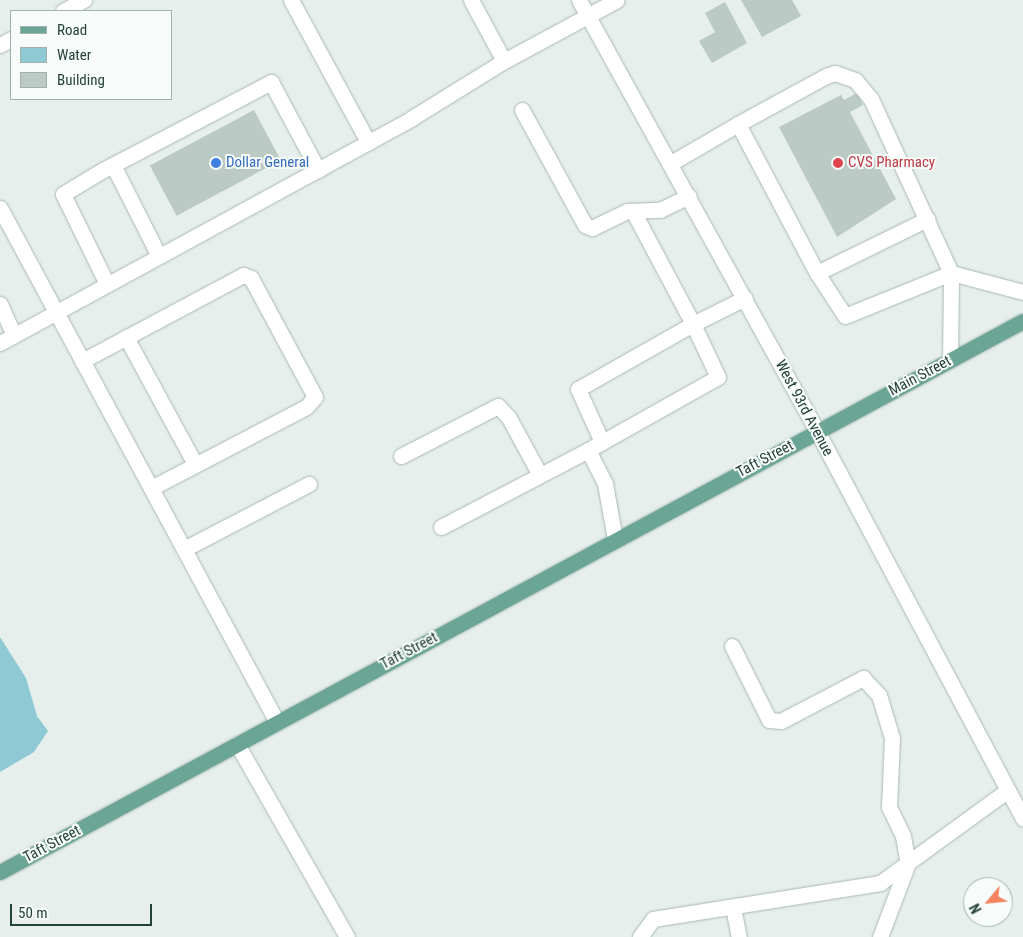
<!DOCTYPE html>
<style>
body{margin:0}
#map{position:relative;width:1023px;height:937px;overflow:hidden;background:#e6efeb;font-family:"Roboto Condensed",sans-serif}
div>[style]{position:absolute}
.water>*{inset:0;background:#8ec9d4}
.building>*{inset:0;background:#bbcac4;transform-origin:0 0}
.roads{filter:drop-shadow(0 0 1px #a8b8b2) drop-shadow(0 0 1px #a8b8b2)}
.minor>*{height:15px;margin:-7.5px;padding:0 7.5px;transform-origin:7.5px;border-radius:7.5px;background:#fff}
.major>*{height:15px;margin:-7.5px;padding:0 7.5px;transform-origin:7.5px;border-radius:7.5px;background:#6aa596}
.dots>*{width:14px;height:14px;translate:-50% -50%;box-sizing:border-box;border:2px solid #f7fbf9;border-radius:50%}
span{translate:-50% -50%;white-space:nowrap;text-align:center;line-height:1.15;-webkit-text-stroke:4px #f7fbf9;paint-order:stroke}
.shop-label{font-size:15px;color:#366cbe}
.left{translate:0 -50%;text-align:left}
.health-label{font-size:15px;color:#be3a42}
.street-label{font-size:15px;color:#24423a}
.legend{position:absolute;left:10px;top:10px;width:162px;height:90px;box-sizing:border-box;background:#f7fbf9;border:1px solid #a3b1ad;margin:0;padding:6px 9px;list-style:none;font-size:15px;color:#24423a}
.legend li{display:flex;align-items:center;gap:10px;height:25px}
.legend b{width:25px;border:1px solid #a3b1ad}
.north{position:absolute;left:963px;top:877px;width:50px;height:50px;box-sizing:border-box;background:#f7fbf9;border:1px solid #a3b1ad;border-radius:50%;rotate:242deg;font-size:14px;font-weight:700;line-height:20px;text-align:center;color:#24423a}
.north::after{content:'';display:block;margin:auto;width:18px;height:22px;background:#f4845f;clip-path:polygon(50% 0,100% 100%,50% 72%,0 100%)}
.scale{position:absolute;left:10px;top:904px;width:142px;height:22px;box-sizing:border-box;border:2px solid #24423a;border-top:0;padding-left:6px;font-size:15px;line-height:18px;white-space:nowrap;color:#24423a;-webkit-text-stroke:4px #f7fbf9;paint-order:stroke}
</style>
<div id="map">
<div class="water">
<div style="clip-path:polygon(0 637px,26px 678px,37px 716px,48px 731px,34px 752px,0 772px)"></div>
</div>
<div class="building">
<div style="clip-path:polygon(741px 0,792px 0,801px 16px,762px 37px)"></div>
<div style="clip-path:polygon(725px 2px,747px 43px,712px 63px,699px 41px,715px 32px,705px 13px)"></div>
<div style="clip-path:polygon(857px 93px,863px 105px,850px 112px,896px 199px,837px 237px,779px 127px,841px 95px,844px 100px)"></div>
<div style="left:254px;top:110px;width:57px;height:118px;rotate:62deg"></div>
</div>
<div class="roads">
<div class="minor">
<div style="left:291px;top:0;width:162px;rotate:61.5deg"></div>
<div style="left:471px;top:0;width:69px;rotate:61.6deg"></div>
<div style="left:579px;top:0;width:492px;rotate:61.1deg"></div>
<div style="left:817px;top:431px;width:439px;rotate:62deg"></div>
<div style="left:63px;top:11px;width:24px;rotate:-28deg"></div>
<div style="left:0;top:45px;width:13px;rotate:-29deg"></div>
<div style="left:522px;top:110px;width:131px;rotate:61.3deg"></div>
<div style="left:585px;top:225px;width:8px;rotate:23deg"></div>
<div style="left:592px;top:228px;width:39px;rotate:-26deg"></div>
<div style="left:627px;top:211px;width:33px;rotate:-2deg"></div>
<div style="left:660px;top:210px;width:32px;rotate:-26deg"></div>
<div style="left:671px;top:163px;width:78px;rotate:-30.2deg"></div>
<div style="left:738px;top:124px;width:169px;rotate:62.1deg"></div>
<div style="left:817px;top:273px;width:51px;rotate:56.9deg"></div>
<div style="left:845px;top:316px;width:114px;rotate:-22.1deg"></div>
<div style="left:951px;top:273px;width:192px;rotate:-114.7deg"></div>
<div style="left:871px;top:99px;width:25px;rotate:-130deg"></div>
<div style="left:855px;top:80px;width:21px;rotate:-161deg"></div>
<div style="left:835px;top:73px;width:9px;rotate:162deg"></div>
<div style="left:826px;top:76px;width:100px;rotate:151.4deg"></div>
<div style="left:113px;top:165px;width:102px;rotate:63.2deg"></div>
<div style="left:0;top:208px;width:584px;rotate:61.68deg"></div>
<div style="left:817px;top:273px;width:123px;rotate:-26.1deg"></div>
<div style="left:107px;top:284px;width:100px;rotate:-116.1deg"></div>
<div style="left:63px;top:194px;width:47px;rotate:-31deg"></div>
<div style="left:103px;top:170px;width:190px;rotate:-27.6deg"></div>
<div style="left:271px;top:82px;width:100px;rotate:61.9deg"></div>
<div style="left:0;top:304px;width:34px;rotate:66deg"></div>
<div style="left:126px;top:337px;width:145px;rotate:61.5deg"></div>
<div style="left:0;top:343px;width:469px;rotate:-28.6deg"></div>
<div style="left:412px;top:118px;width:108px;rotate:-31.8deg"></div>
<div style="left:504px;top:61px;width:128px;rotate:-28.4deg"></div>
<div style="left:950px;top:360px;width:87px;rotate:-89.3deg"></div>
<div style="left:951px;top:273px;width:74px;rotate:14.8deg"></div>
<div style="left:82px;top:361px;width:183px;rotate:-28.1deg"></div>
<div style="left:243px;top:275px;width:9px;rotate:21deg"></div>
<div style="left:251px;top:278px;width:135px;rotate:61.7deg"></div>
<div style="left:315px;top:397px;width:13px;rotate:132deg"></div>
<div style="left:306px;top:407px;width:175px;rotate:152.4deg"></div>
<div style="left:602px;top:442px;width:58px;rotate:-114.4deg"></div>
<div style="left:578px;top:389px;width:132px;rotate:-29.5deg"></div>
<div style="left:693px;top:324px;width:128px;rotate:-118deg"></div>
<div style="left:588px;top:450px;width:149px;rotate:-29.3deg"></div>
<div style="left:718px;top:377px;width:59px;rotate:-115.3deg"></div>
<div style="left:693px;top:324px;width:58px;rotate:-26.6deg"></div>
<div style="left:401px;top:456px;width:109px;rotate:-27.3deg"></div>
<div style="left:498px;top:406px;width:16px;rotate:47deg"></div>
<div style="left:509px;top:418px;width:65px;rotate:61.5deg"></div>
<div style="left:441px;top:527px;width:166px;rotate:-27.6deg"></div>
<div style="left:588px;top:450px;width:38px;rotate:63deg"></div>
<div style="left:605px;top:484px;width:56px;rotate:79.7deg"></div>
<div style="left:184px;top:549px;width:141px;rotate:-27.5deg"></div>
<div style="left:732px;top:646px;width:83px;rotate:63.4deg"></div>
<div style="left:769px;top:720px;width:12px;rotate:5deg"></div>
<div style="left:781px;top:721px;width:93px;rotate:-27.7deg"></div>
<div style="left:863px;top:678px;width:23px;rotate:47deg"></div>
<div style="left:879px;top:695px;width:45px;rotate:73.2deg"></div>
<div style="left:892px;top:738px;width:69px;rotate:92.5deg"></div>
<div style="left:889px;top:807px;width:32px;rotate:64deg"></div>
<div style="left:903px;top:836px;width:27px;rotate:80deg"></div>
<div style="left:908px;top:863px;width:79px;rotate:110.7deg"></div>
<div style="left:237px;top:744px;width:222px;rotate:60.3deg"></div>
<div style="left:733px;top:907px;width:31px;rotate:79deg"></div>
<div style="left:640px;top:937px;width:22px;rotate:-54deg"></div>
<div style="left:653px;top:919px;width:230px;rotate:-9deg"></div>
<div style="left:880px;top:883px;width:158px;rotate:-36deg"></div>
</div>
<div class="major">
<div style="left:0;top:872px;width:1162px;rotate:-28.31deg"></div>
</div>
</div>
<div class="dots">
<div style="left:216px;top:163px;background:#3f7fe0"></div>
<div style="left:838px;top:163px;background:#e0444e"></div>
</div>
<div class="shop-label">
<span class="left" style="left:226px;top:163px">Dollar General</span>
</div>
<div class="health-label">
<span class="left" style="left:848px;top:163px">CVS Pharmacy</span>
</div>
<div class="street-label">
<span style="left:920px;top:376px;rotate:-28deg">Main Street</span>
<span style="left:804px;top:408px;rotate:62deg">West 93rd Avenue</span>
<span style="left:765px;top:459px;rotate:-28deg">Taft Street</span>
<span style="left:409px;top:651px;rotate:-28deg">Taft Street</span>
<span style="left:52px;top:844px;rotate:-28deg">Taft Street</span>
</div>
<ul class="legend">
<li><b style="height:6px;background:#6aa596"></b>Road</li>
<li><b style="height:14px;background:#8ec9d4"></b>Water</li>
<li><b style="height:14px;background:#bbcac4"></b>Building</li>
</ul>
<div class="north">N</div>
<div class="scale">50 m</div>
</div>
